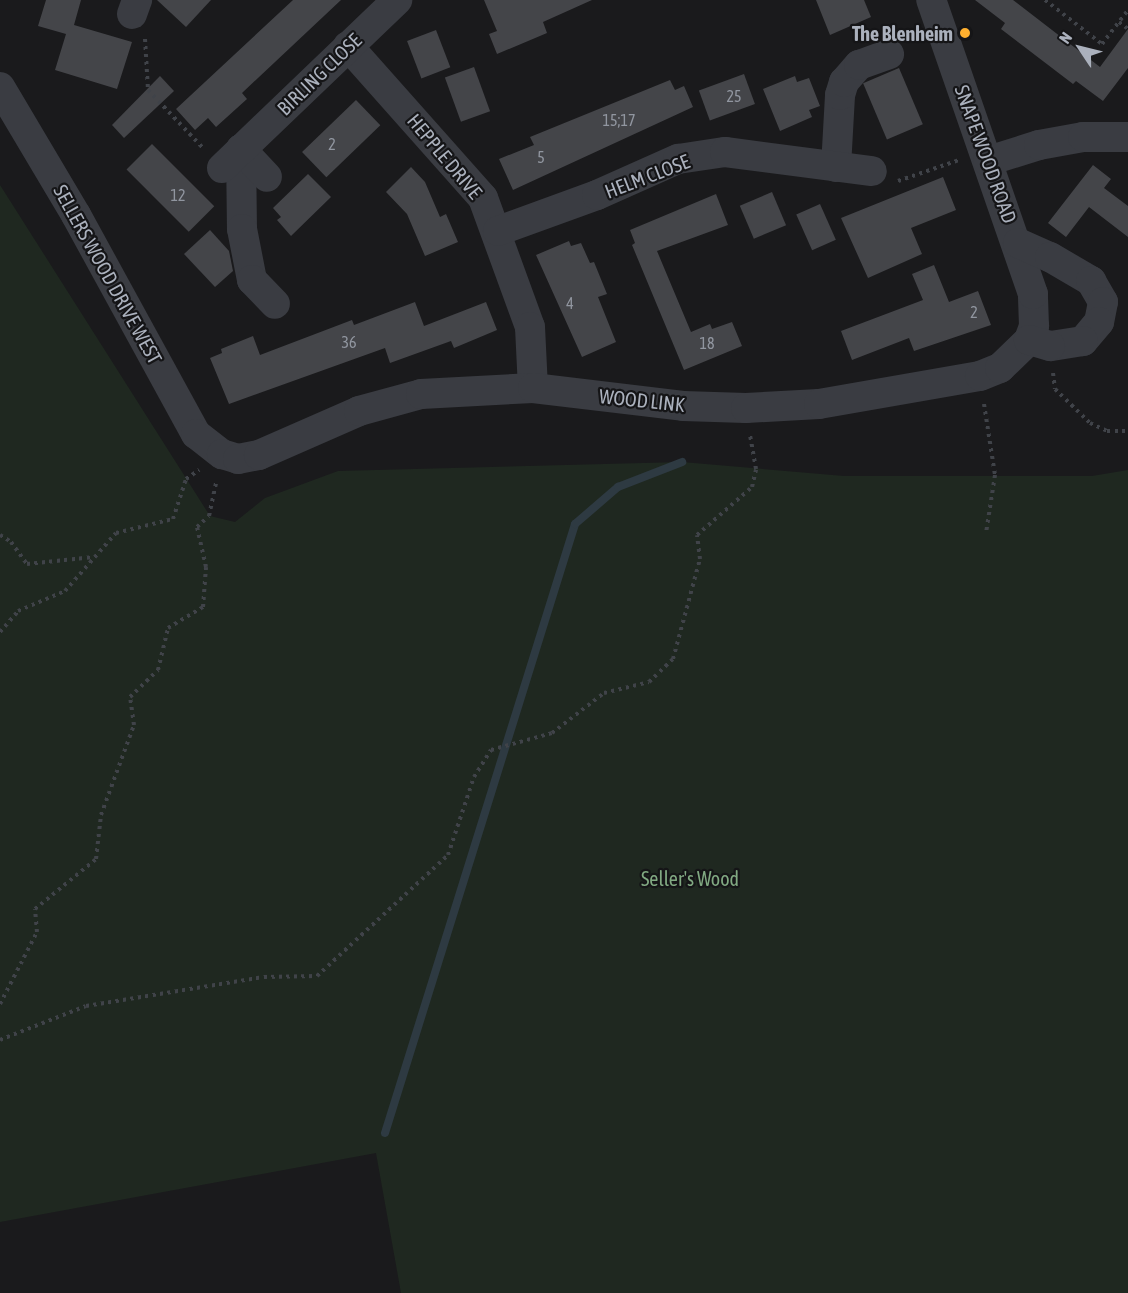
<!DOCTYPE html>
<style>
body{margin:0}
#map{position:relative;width:1128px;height:1293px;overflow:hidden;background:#1a1a1c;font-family:"Asap Condensed",sans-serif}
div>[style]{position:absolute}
.green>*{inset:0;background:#1f2820}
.stream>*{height:8px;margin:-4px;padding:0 4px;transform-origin:4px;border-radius:4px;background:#2e3a42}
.building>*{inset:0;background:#444549;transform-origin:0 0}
.path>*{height:4px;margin-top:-2px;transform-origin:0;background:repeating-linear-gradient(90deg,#404349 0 3px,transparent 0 7.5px)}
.minor>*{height:30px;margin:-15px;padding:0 15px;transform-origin:15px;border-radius:15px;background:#3a3c42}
.dots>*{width:16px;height:16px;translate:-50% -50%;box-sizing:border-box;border:3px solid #151517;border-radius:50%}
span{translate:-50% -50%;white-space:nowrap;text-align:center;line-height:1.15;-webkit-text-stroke:4.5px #151517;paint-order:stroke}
.number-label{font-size:16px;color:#9196a0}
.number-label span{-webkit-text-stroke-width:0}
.poi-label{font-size:20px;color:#abb1bd;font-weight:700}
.right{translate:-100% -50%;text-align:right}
.street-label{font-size:20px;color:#abb1bd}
.park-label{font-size:20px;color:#81a982}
.north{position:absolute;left:1050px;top:18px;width:60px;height:60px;-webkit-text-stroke:4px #151517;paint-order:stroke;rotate:305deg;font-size:16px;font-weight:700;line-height:24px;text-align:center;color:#abb1bd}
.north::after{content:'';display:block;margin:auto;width:21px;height:27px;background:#abb1bd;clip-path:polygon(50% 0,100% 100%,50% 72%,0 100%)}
</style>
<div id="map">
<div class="green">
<div style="clip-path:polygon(0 185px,210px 516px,235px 522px,265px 498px,338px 471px,682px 462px,844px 476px,1092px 476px,1128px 470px,1128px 1293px,401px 1293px,376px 1153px,0 1222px)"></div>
</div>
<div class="stream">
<div style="left:385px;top:1133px;width:638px;rotate:-72.67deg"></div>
<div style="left:575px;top:524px;width:57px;rotate:-40.7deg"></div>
<div style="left:618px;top:487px;width:69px;rotate:-21.3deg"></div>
</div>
<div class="building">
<div style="clip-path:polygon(46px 0,81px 0,74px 25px,132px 42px,117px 89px,55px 70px,66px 34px,38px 26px)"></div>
<div style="clip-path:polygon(157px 0,211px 0,186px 27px)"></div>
<div style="clip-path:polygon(293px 0,341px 0,242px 93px,247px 99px,216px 127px,208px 118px,195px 130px,176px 109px)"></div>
<div style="clip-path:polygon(484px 0,592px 0,543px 22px,547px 33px,497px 54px,489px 34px,497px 31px)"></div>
<div style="clip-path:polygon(816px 0,864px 0,871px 17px,830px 35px)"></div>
<div style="clip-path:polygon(975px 0,1013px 0,1100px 67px,1128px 29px,1128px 68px,1103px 101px,1076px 81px,1073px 84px,1001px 29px,1005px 23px)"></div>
<div style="left:436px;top:30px;width:40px;height:31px;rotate:69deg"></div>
<div style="left:474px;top:67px;width:47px;height:31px;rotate:70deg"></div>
<div style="left:899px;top:68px;width:61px;height:39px;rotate:67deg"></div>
<div style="left:744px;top:74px;width:32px;height:48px;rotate:70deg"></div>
<div style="clip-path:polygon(160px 76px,174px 91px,124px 138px,112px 125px)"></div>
<div style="clip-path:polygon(795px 76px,797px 82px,809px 78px,820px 106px,809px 110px,812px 117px,780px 131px,763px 89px)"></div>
<div style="clip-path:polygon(670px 80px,675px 90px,684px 86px,693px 107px,513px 190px,499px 159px,534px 145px,530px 137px)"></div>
<div style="left:356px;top:100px;width:35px;height:75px;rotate:46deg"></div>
<div style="left:152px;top:144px;width:88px;height:36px;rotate:45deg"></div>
<div style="clip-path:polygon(1093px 165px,1111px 179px,1104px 188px,1128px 206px,1128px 237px,1089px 207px,1066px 237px,1048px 223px)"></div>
<div style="clip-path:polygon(411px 167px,425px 182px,440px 217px,446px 214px,458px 242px,425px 256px,407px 214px,386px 192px)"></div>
<div style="clip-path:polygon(308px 174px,331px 197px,291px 236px,277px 220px,281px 217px,273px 208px)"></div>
<div style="clip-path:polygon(943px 177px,956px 210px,911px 228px,922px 254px,868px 278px,841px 218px)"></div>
<div style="left:772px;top:192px;width:36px;height:35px;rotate:67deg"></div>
<div style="clip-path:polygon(716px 194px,728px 225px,657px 251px,691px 332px,710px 324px,712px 329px,732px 322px,742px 346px,684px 370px,632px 245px,635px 243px,630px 230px)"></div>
<div style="left:820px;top:204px;width:39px;height:26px;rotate:66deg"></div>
<div style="clip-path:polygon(210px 230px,229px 251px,233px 271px,215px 287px,184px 254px)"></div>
<div style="clip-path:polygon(569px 241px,571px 246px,581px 243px,590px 263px,594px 262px,607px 294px,598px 297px,616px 342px,582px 357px,536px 255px)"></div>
<div style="clip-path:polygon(934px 265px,949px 302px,978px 291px,991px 325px,914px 351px,909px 338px,852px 360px,841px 331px,923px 300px,912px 274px)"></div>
<div style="clip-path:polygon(415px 302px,424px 326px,486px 302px,497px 330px,454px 348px,451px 341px,390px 363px,385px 348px,229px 404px,210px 358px,222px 353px,221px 349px,253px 336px,260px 355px,352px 320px,354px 325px)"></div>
</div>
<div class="path">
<div style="left:1045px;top:0;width:72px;rotate:37.7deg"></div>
<div style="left:1102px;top:44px;width:43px;rotate:-52.6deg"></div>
<div style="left:1119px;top:22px;width:11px;rotate:38deg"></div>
<div style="left:145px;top:39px;width:51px;rotate:86.6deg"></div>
<div style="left:148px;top:90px;width:80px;rotate:46.5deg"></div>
<div style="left:898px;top:181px;width:65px;rotate:-19deg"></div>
<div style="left:1053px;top:373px;width:16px;rotate:83deg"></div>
<div style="left:1055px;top:389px;width:49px;rotate:44.2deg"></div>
<div style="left:1090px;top:423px;width:19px;rotate:25deg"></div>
<div style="left:1107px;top:431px;width:21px"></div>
<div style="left:984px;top:404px;width:72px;rotate:81.2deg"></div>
<div style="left:995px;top:475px;width:59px;rotate:98.8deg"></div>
<div style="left:0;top:535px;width:13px;rotate:32deg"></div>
<div style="left:11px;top:542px;width:27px;rotate:54deg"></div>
<div style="left:27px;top:564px;width:67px;rotate:-6deg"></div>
<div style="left:0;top:632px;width:28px;rotate:-49deg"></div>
<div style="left:18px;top:611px;width:51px;rotate:-23.1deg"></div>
<div style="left:65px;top:591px;width:77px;rotate:-48.7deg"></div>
<div style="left:116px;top:533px;width:59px;rotate:-13.8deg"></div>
<div style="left:173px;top:519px;width:42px;rotate:-72deg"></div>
<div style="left:186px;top:479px;width:16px;rotate:-35deg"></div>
<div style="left:0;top:1004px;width:81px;rotate:-62.8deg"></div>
<div style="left:37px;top:932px;width:23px;rotate:-95deg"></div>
<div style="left:35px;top:909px;width:79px;rotate:-39.3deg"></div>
<div style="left:96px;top:859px;width:44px;rotate:-83.5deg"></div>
<div style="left:101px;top:815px;width:96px;rotate:-69.9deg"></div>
<div style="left:134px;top:725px;width:28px;rotate:-98deg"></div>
<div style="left:130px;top:697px;width:39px;rotate:-44deg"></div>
<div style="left:158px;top:670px;width:43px;rotate:-76.6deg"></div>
<div style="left:168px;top:628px;width:41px;rotate:-31deg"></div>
<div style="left:203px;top:607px;width:40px;rotate:-85.7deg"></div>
<div style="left:206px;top:567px;width:41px;rotate:-102.7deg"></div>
<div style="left:197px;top:527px;width:16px;rotate:-43deg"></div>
<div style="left:209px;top:516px;width:35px;rotate:-78deg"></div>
<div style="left:0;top:1040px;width:92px;rotate:-21.6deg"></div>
<div style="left:86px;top:1006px;width:180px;rotate:-9.3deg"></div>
<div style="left:264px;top:977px;width:53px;rotate:-1.1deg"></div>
<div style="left:317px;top:976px;width:178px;rotate:-42.7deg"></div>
<div style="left:448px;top:855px;width:82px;rotate:-71.6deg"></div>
<div style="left:474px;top:777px;width:32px;rotate:-58deg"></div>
<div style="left:491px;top:750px;width:63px;rotate:-15.6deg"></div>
<div style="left:552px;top:733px;width:66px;rotate:-37.6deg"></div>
<div style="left:604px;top:693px;width:46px;rotate:-13.7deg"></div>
<div style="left:649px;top:682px;width:33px;rotate:-44deg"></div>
<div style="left:673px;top:659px;width:104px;rotate:-74.9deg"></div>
<div style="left:700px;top:559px;width:24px;rotate:-97deg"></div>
<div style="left:697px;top:535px;width:73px;rotate:-41.1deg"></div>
<div style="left:752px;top:487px;width:18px;rotate:-77deg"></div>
<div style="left:756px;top:469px;width:34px;rotate:-100deg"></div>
</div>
<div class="minor">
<div style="left:132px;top:14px;width:15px;rotate:-70deg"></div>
<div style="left:348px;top:46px;width:203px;rotate:48.4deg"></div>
<div style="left:483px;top:198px;width:137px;rotate:70deg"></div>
<div style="left:530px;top:327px;width:61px;rotate:87.2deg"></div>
<div style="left:0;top:87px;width:149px;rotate:59.3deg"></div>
<div style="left:76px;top:215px;width:250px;rotate:61.3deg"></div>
<div style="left:196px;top:434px;width:33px;rotate:38deg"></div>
<div style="left:222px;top:454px;width:17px;rotate:17deg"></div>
<div style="left:238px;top:459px;width:21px;rotate:-11deg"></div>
<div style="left:259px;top:455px;width:109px;rotate:-23.7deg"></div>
<div style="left:359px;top:411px;width:64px;rotate:-15.3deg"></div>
<div style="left:421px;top:394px;width:112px;rotate:-3.1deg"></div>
<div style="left:533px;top:388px;width:151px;rotate:6.8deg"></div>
<div style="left:683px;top:406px;width:63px;rotate:1.8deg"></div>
<div style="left:746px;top:408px;width:73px;rotate:-3.1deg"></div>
<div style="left:819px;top:404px;width:163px;rotate:-9.9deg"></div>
<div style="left:980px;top:376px;width:22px;rotate:-22deg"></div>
<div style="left:1000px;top:368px;width:40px;rotate:-44deg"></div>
<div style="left:1029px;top:340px;width:15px;rotate:-70deg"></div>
<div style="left:1034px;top:326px;width:32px;rotate:-92deg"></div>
<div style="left:1033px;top:294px;width:311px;rotate:-109.1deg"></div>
<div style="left:241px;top:149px;width:80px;rotate:89.3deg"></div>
<div style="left:242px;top:229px;width:52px;rotate:78.9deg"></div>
<div style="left:252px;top:280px;width:33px;rotate:46deg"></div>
<div style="left:241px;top:149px;width:38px;rotate:47deg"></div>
<div style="left:988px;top:161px;width:53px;rotate:-17.4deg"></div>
<div style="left:1039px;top:145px;width:45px;rotate:-10.3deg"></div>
<div style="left:1083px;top:137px;width:45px"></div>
<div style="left:836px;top:167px;width:72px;rotate:-86.8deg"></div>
<div style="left:840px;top:95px;width:14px;rotate:-73deg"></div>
<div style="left:844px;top:82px;width:23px;rotate:-49deg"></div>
<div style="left:859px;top:65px;width:32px;rotate:-20deg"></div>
<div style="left:222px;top:168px;width:243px;rotate:-43.8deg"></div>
<div style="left:498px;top:231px;width:105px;rotate:-20deg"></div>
<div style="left:597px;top:195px;width:89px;rotate:-24deg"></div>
<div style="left:678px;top:159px;width:48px;rotate:-8.5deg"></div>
<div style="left:725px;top:152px;width:148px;rotate:7.4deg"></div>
<div style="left:1018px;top:243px;width:35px;rotate:24deg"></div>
<div style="left:1050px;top:257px;width:48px;rotate:30.3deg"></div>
<div style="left:1091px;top:281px;width:24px;rotate:60deg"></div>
<div style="left:1103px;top:302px;width:20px;rotate:101deg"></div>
<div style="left:1099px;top:322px;width:25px;rotate:130deg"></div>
<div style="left:1083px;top:341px;width:33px;rotate:171deg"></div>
<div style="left:1050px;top:346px;width:22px;rotate:-164deg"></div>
</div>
<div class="dots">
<div style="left:965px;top:33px;background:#ffb02f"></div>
</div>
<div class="number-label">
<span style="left:734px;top:96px">25</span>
<span style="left:619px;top:120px">15;17</span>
<span style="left:332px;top:144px">2</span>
<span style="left:541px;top:157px">5</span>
<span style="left:178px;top:195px">12</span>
<span style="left:570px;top:303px">4</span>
<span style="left:974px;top:312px">2</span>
<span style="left:349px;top:342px">36</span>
<span style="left:707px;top:343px">18</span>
</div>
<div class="poi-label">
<span class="right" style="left:953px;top:33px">The Blenheim</span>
</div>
<div class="street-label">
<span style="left:319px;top:74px;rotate:-44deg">BIRLING CLOSE</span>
<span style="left:986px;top:154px;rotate:70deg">SNAPE WOOD ROAD</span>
<span style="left:445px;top:156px;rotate:50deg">HEPPLE DRIVE</span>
<span style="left:647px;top:176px;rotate:-21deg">HELM CLOSE</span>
<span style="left:108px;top:274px;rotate:61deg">SELLERS WOOD DRIVE WEST</span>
<span style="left:642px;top:400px;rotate:6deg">WOOD LINK</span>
</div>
<div class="park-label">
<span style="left:690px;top:878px">Seller's Wood</span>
</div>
<div class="north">N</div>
</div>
